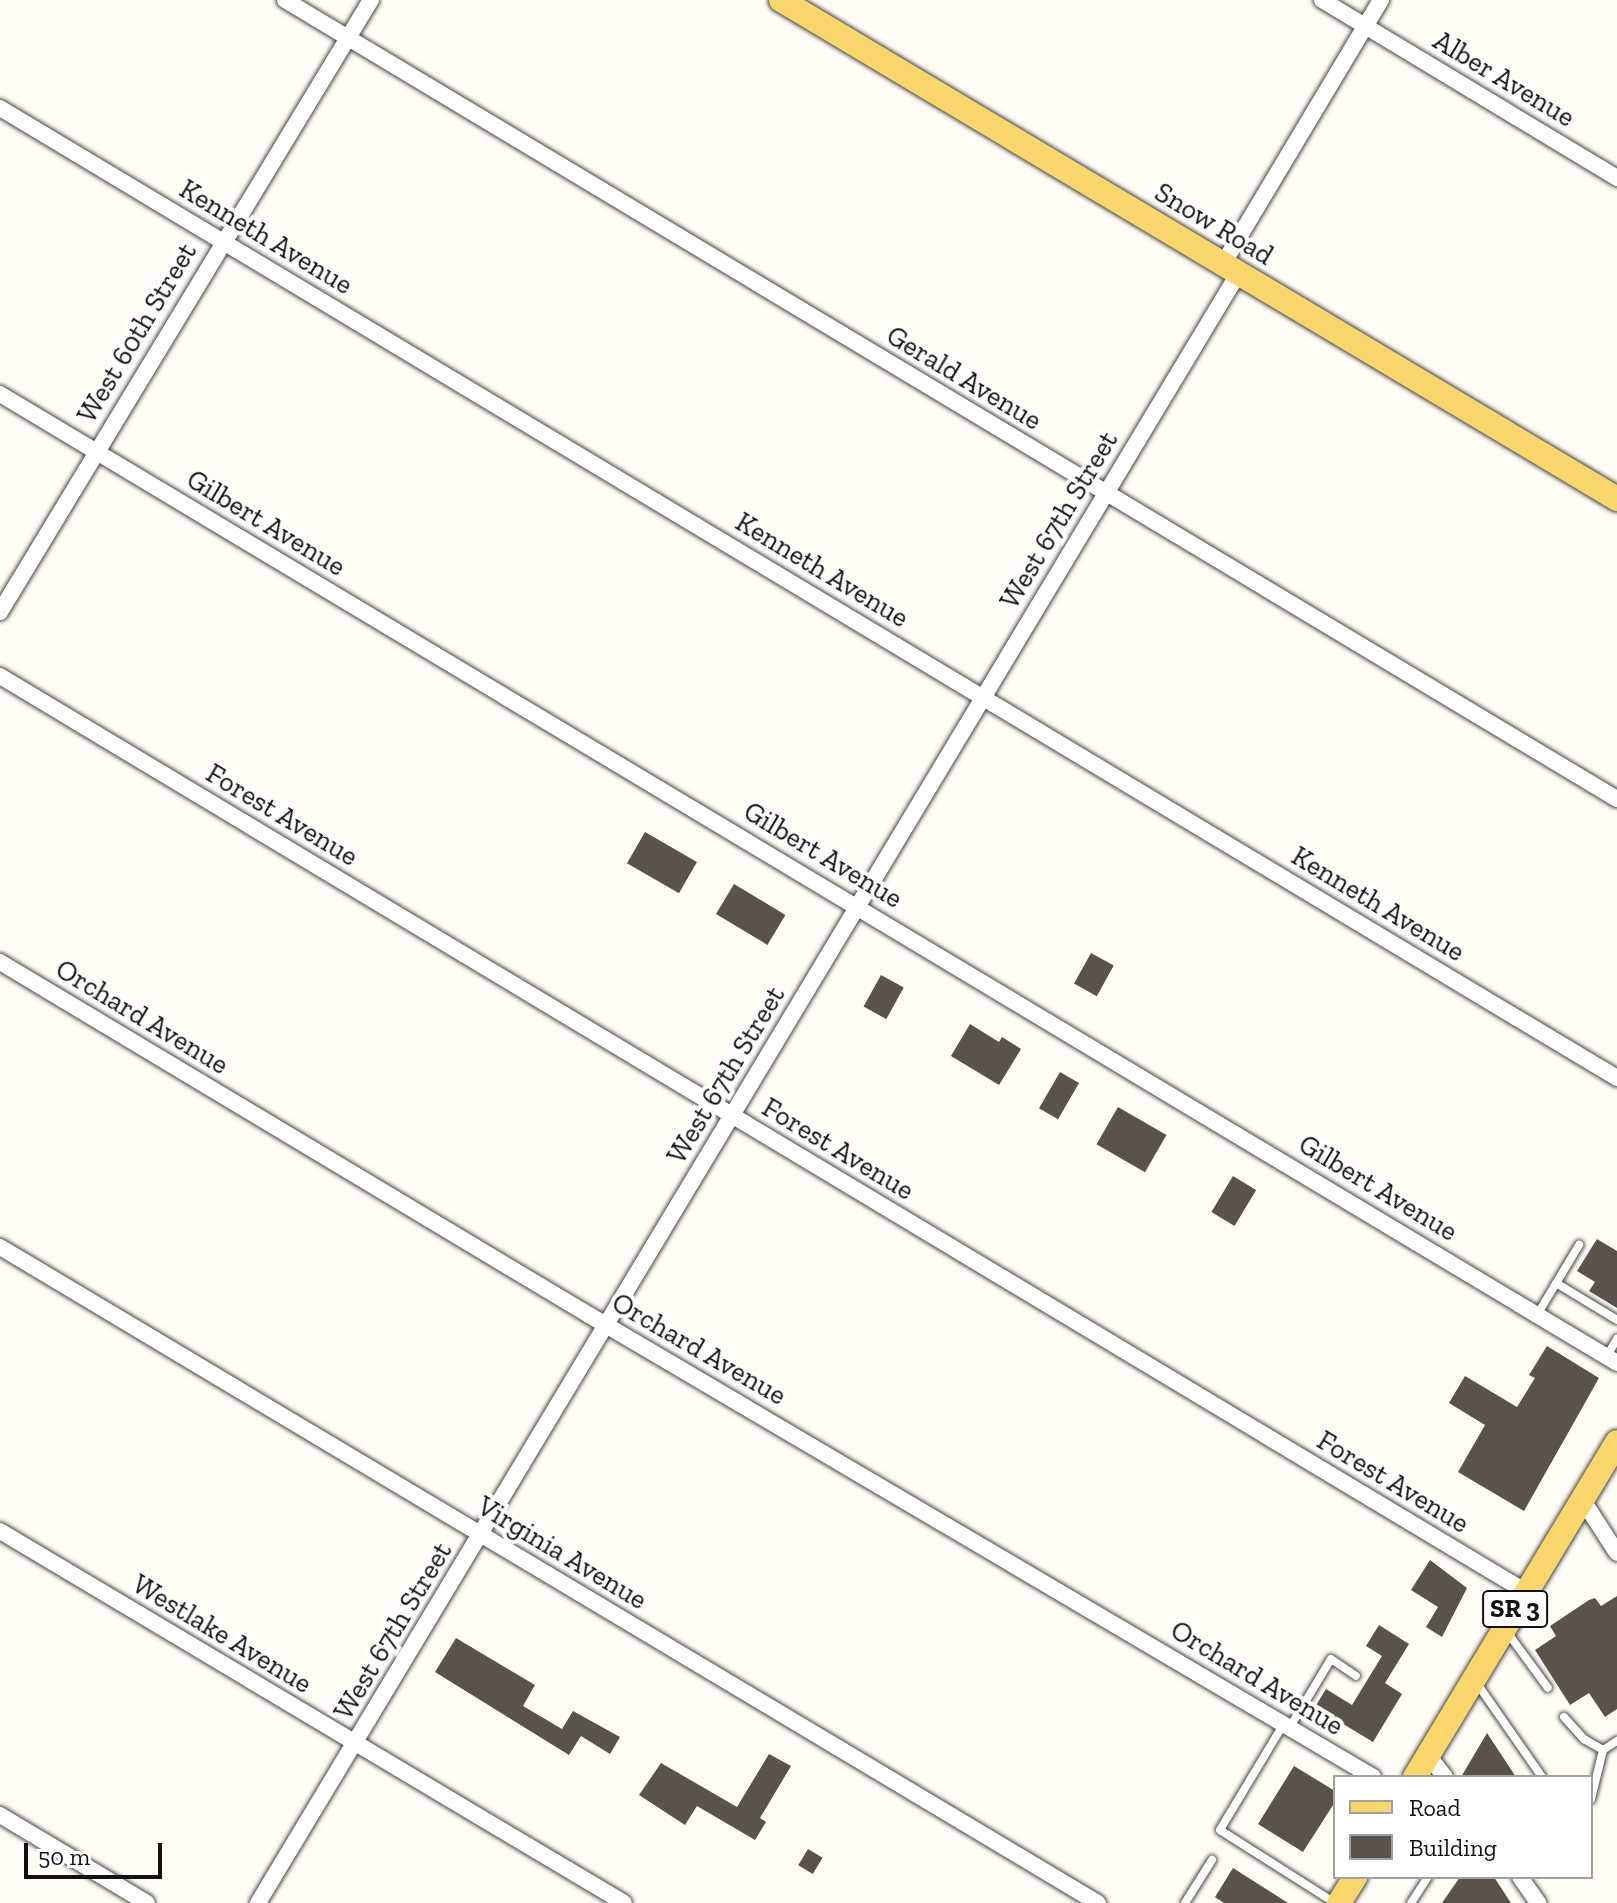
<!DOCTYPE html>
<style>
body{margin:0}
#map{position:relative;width:1617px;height:1903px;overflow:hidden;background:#fffdf5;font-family:"Zilla Slab",serif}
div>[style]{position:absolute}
.building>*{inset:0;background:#5a524d;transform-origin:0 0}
.roads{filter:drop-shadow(0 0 2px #444) drop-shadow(0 0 2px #444)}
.service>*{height:8px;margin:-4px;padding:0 4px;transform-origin:4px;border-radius:4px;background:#fff}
.minor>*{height:16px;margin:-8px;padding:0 8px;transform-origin:8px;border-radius:8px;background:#fff}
.primary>*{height:24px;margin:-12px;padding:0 12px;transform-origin:12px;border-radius:12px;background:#f9d66b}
span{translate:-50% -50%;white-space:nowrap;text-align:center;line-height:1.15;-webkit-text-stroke:8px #fff;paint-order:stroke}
.shield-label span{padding:2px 6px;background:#fff;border:2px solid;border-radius:6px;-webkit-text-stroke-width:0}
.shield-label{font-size:26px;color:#111;font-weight:700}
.street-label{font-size:28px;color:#111}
.legend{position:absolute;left:1333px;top:1775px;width:260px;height:104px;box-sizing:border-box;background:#fff;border:2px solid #a0a0a0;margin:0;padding:10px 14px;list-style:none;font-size:24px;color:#111}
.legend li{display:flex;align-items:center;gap:16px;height:40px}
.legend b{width:40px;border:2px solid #a0a0a0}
.scale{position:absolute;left:24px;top:1843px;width:138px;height:36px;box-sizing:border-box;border:4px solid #111;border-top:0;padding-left:10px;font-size:24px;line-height:28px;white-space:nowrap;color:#111;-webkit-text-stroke:6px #fff;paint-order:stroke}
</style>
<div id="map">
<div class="building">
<div style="left:645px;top:832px;width:60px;height:36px;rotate:30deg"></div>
<div style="left:734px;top:884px;width:60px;height:35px;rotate:31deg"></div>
<div style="left:1091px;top:953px;width:26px;height:35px;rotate:29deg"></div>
<div style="left:881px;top:975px;width:26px;height:36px;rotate:29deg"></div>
<div style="clip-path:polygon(970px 1024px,999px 1042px,1002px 1037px,1021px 1049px,999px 1085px,951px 1056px)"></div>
<div style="left:1060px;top:1072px;width:22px;height:42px;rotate:30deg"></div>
<div style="left:1118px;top:1107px;width:56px;height:43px;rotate:30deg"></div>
<div style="left:1233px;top:1176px;width:27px;height:42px;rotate:31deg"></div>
<div style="clip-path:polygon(1597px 1239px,1617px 1251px,1617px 1308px,1589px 1291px,1595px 1282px,1577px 1271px)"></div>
<div style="clip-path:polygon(1547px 1346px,1599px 1378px,1524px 1511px,1458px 1472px,1485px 1425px,1449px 1403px,1465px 1376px,1517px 1407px,1535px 1378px,1529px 1375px)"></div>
<div style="clip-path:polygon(1430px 1560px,1467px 1588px,1442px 1637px,1426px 1627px,1438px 1607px,1411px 1590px)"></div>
<div style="clip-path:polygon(1617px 1596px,1617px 1709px,1605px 1717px,1589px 1693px,1570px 1705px,1535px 1650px,1556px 1636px,1550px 1626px,1589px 1600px,1595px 1598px,1601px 1606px)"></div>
<div style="clip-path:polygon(1379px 1625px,1409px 1644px,1385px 1683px,1402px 1694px,1373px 1742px,1315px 1707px,1326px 1689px,1352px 1705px,1382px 1656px,1366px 1646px)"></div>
<div style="clip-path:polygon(456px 1638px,535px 1685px,523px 1706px,562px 1729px,573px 1711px,620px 1737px,610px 1754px,581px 1736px,569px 1755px,435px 1672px)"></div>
<div style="clip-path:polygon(1487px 1733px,1516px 1777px,1461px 1777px)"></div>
<div style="clip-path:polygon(769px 1754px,791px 1766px,760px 1818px,766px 1822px,755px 1840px,697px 1806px,685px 1825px,639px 1795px,661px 1763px,737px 1807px)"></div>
<div style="clip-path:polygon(1294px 1766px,1335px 1791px,1335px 1802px,1303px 1852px,1258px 1824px)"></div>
<div style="left:808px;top:1849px;width:17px;height:19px;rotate:31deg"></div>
<div style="clip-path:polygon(1233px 1868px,1288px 1903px,1224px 1903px,1215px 1897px)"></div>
<div style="clip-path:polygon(1460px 1877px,1494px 1877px,1511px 1903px,1442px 1903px)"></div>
</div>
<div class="roads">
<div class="service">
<div style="left:1556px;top:1283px;width:71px;rotate:31.2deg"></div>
<div style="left:1537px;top:1315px;width:82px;rotate:-59deg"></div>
<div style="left:1607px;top:1356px;width:20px;rotate:-60deg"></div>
<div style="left:1507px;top:1632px;width:69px;rotate:53.8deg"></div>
<div style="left:1476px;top:1682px;width:116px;rotate:55.2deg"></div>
<div style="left:1564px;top:1717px;width:30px;rotate:48deg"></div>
<div style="left:1584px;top:1739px;width:22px;rotate:30deg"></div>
<div style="left:1603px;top:1750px;width:17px;rotate:-33deg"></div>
<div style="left:1283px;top:1725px;width:122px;rotate:121deg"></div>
<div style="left:1220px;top:1830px;width:136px;rotate:32.4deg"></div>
<div style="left:1290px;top:1727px;width:79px;rotate:-58.9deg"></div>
<div style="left:1331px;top:1659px;width:30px;rotate:34deg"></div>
<div style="left:1591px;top:1799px;width:50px;rotate:-76.2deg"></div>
<div style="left:1185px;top:1903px;width:51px;rotate:-57.9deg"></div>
<div style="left:1411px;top:1903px;width:31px;rotate:-57deg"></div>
</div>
<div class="minor">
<div style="left:285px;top:0;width:1553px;rotate:30.96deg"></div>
<div style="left:1322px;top:0;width:345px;rotate:31.1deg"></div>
<div style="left:0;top:108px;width:1886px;rotate:30.96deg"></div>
<div style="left:1223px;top:264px;width:308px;rotate:-59.1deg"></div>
<div style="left:0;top:394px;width:1885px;rotate:30.93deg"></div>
<div style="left:0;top:612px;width:716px;rotate:-58.78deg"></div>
<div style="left:0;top:676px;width:1780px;rotate:30.97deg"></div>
<div style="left:0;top:962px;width:687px;rotate:30.94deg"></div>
<div style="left:589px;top:1315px;width:910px;rotate:30.51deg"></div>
<div style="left:0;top:1247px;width:1279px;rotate:30.86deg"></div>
<div style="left:1582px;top:1499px;width:64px;rotate:57.1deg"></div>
<div style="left:0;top:1531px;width:726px;rotate:30.8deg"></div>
<div style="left:1427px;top:1754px;width:29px;rotate:52deg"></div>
<div style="left:0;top:1815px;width:171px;rotate:30.9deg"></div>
<div style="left:1520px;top:1877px;width:32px;rotate:55deg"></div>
<div style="left:258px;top:1903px;width:1901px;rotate:-58.97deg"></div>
</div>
<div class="primary">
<div style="left:781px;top:0;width:974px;rotate:30.83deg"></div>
<div style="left:1415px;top:1777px;width:391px;rotate:-58.9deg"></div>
<div style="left:1339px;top:1903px;width:31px;rotate:-58deg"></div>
</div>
</div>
<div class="shield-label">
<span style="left:1515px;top:1609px">SR 3</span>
</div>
<div class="street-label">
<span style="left:1504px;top:79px;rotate:31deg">Alber Avenue</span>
<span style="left:1214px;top:224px;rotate:31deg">Snow Road</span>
<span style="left:266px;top:237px;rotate:31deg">Kenneth Avenue</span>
<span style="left:137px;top:333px;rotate:-59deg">West 60th Street</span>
<span style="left:964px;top:378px;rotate:31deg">Gerald Avenue</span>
<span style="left:1059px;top:520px;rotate:-59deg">West 67th Street</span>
<span style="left:266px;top:523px;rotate:31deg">Gilbert Avenue</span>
<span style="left:822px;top:570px;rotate:31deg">Kenneth Avenue</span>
<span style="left:282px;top:815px;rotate:31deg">Forest Avenue</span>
<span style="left:823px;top:855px;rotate:31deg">Gilbert Avenue</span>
<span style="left:1378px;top:904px;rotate:31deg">Kenneth Avenue</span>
<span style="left:142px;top:1017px;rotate:31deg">Orchard Avenue</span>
<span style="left:726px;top:1075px;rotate:-59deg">West 67th Street</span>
<span style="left:838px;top:1149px;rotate:31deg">Forest Avenue</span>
<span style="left:1378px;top:1188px;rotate:31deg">Gilbert Avenue</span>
<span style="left:699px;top:1349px;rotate:30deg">Orchard Avenue</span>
<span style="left:1393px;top:1482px;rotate:31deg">Forest Avenue</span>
<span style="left:562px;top:1553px;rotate:31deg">Virginia Avenue</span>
<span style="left:393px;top:1631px;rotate:-59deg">West 67th Street</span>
<span style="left:222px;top:1634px;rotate:31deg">Westlake Avenue</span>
<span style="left:1257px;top:1678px;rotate:31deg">Orchard Avenue</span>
</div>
<ul class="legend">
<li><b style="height:10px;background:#f9d66b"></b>Road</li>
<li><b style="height:22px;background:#5a524d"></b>Building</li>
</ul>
<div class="scale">50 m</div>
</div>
